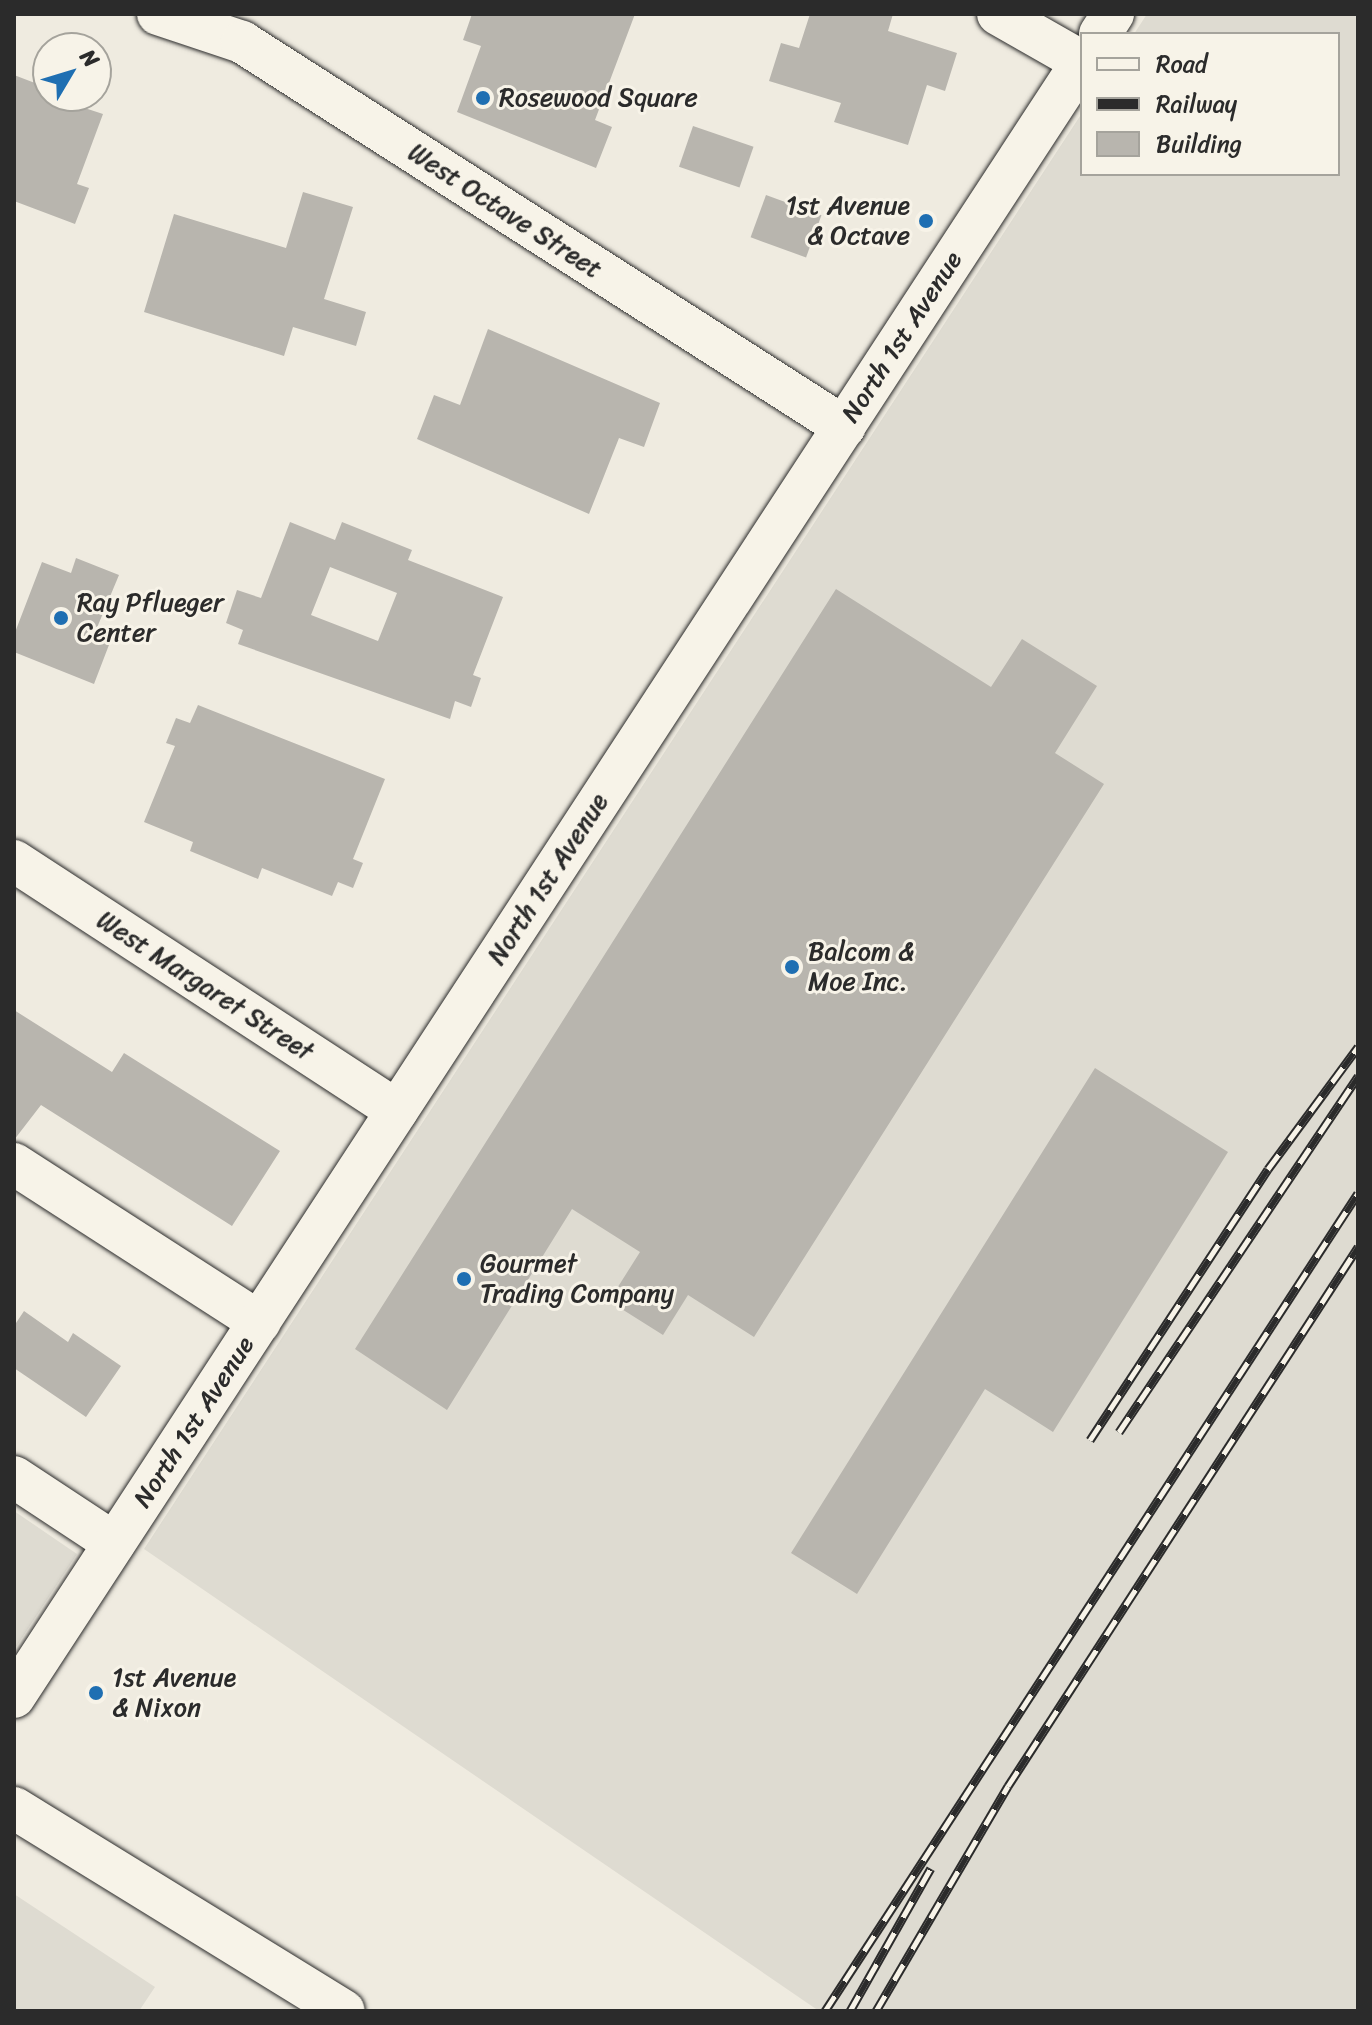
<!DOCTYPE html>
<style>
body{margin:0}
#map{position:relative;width:1372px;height:2025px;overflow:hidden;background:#efebe0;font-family:Sriracha,sans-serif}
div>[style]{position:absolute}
.built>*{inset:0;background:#dedbd1}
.building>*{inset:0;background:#b8b5ae;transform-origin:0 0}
.roads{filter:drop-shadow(0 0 2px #2b2b2b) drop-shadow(0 0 2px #2b2b2b)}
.minor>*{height:42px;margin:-21px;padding:0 21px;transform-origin:21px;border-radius:21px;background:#f7f3e8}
.rail>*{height:9px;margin-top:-4.5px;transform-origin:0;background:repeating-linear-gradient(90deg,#f7f3e8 0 18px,#2b2b2b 0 36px);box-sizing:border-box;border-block:2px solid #2b2b2b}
.dots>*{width:22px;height:22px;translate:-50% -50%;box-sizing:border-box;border:4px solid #f7f3e8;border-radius:50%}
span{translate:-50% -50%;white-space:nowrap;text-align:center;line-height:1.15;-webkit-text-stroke:6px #f7f3e8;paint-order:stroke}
.poi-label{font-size:26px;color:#2b2b2b}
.left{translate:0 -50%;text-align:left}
.right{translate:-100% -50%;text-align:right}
.street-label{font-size:26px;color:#2b2b2b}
.frame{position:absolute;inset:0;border:16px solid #2b2b2b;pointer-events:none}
.legend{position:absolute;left:1080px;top:32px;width:260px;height:144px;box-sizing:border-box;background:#f7f3e8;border:2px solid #a5a39c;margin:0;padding:10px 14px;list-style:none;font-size:24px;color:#2b2b2b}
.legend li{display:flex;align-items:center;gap:16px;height:40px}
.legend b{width:40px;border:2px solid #a5a39c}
.north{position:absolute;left:32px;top:32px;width:80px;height:80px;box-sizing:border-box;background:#f7f3e8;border:2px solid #a5a39c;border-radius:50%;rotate:52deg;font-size:22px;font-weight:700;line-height:32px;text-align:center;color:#2b2b2b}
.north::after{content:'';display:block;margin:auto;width:28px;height:36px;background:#1f6fb2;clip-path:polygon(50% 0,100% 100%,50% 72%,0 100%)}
</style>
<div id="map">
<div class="built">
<div style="clip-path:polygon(1147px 14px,1358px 14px,1358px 2011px,819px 2011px,144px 1549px,1082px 113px,1082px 174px,1338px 174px,1338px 34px,1134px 34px)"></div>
<div style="clip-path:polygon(14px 1511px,77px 1554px,14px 1650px)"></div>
<div style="clip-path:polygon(14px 1894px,155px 1987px,139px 2011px,14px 2011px)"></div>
</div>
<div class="building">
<div style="clip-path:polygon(472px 14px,635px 14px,595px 120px,612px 127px,596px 168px,457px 112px,481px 46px,463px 40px)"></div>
<div style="clip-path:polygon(810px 14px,893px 14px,888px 31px,957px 53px,945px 91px,927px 85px,908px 145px,834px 122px,841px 103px,769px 81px,781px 43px,799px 48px)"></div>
<div style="clip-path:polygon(14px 75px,48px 88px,48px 96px,103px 114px,77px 184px,89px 188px,75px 224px,14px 201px)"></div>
<div style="left:693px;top:126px;width:64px;height:43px;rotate:19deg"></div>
<div style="clip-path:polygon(303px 192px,353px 207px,324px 299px,366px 312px,356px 346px,293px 327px,284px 356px,144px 312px,174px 214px,286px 248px)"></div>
<div style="left:766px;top:195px;width:59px;height:45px;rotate:20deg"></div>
<div style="clip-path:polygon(488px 329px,660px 403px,644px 447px,619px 438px,589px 514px,417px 439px,434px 395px,460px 405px)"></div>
<div style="clip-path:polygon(evenodd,290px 522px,335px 540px,342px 522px,412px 550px,408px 560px,503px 597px,473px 675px,481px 678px,471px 707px,455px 701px,450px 719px,238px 644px,243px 630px,226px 623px,237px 590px,261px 598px,290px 522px,330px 567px,397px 593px,378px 641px,311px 615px,330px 567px)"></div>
<div style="clip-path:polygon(76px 558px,119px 575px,96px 630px,112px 637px,94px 684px,14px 652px,14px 635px,42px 562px,71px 573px)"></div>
<div style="clip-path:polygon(836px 589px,991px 687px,1022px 639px,1097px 686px,1055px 753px,1104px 784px,754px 1337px,688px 1295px,663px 1335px,609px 1301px,640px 1252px,572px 1209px,447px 1410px,355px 1349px)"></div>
<div style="clip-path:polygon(198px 705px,385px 779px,353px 859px,363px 863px,353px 888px,338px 882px,332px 896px,262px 868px,258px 879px,190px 851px,193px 842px,144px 822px,175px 746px,166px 743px,176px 718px,190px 723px)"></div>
<div style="clip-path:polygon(14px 1010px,112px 1072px,124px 1053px,280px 1151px,232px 1226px,41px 1105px,14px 1140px)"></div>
<div style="clip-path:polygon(1095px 1068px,1228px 1152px,1053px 1432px,985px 1389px,857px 1594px,791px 1553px)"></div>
<div style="clip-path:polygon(24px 1311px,68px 1342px,73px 1333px,121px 1366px,86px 1417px,14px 1368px,14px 1326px)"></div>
</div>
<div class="roads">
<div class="minor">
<div style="left:158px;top:14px;width:89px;rotate:18.4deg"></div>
<div style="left:242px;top:42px;width:715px;rotate:32.6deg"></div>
<div style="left:998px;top:14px;width:97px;rotate:29.7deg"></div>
<div style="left:1100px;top:34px;width:24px;rotate:-57deg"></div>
<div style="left:14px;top:861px;width:457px;rotate:33.1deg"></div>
<div style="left:14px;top:1164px;width:292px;rotate:32.8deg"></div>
<div style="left:14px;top:1477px;width:120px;rotate:33.4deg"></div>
<div style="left:14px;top:1697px;width:1953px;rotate:-56.85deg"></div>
<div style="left:14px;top:1808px;width:387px;rotate:31.6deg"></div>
</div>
</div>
<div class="rail">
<div style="left:1119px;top:1432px;width:429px;rotate:-56.1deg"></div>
<div style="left:1090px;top:1440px;width:324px;rotate:-56.7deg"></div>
<div style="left:1268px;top:1169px;width:152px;rotate:-53.6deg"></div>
<div style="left:825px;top:2011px;width:976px;rotate:-56.91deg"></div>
<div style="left:850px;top:2011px;width:164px;rotate:-60.5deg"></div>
<div style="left:876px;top:2011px;width:261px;rotate:-59.6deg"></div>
<div style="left:1008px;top:1786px;width:643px;rotate:-57deg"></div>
</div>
<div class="dots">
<div style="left:483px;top:98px;background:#1f6fb2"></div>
<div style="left:926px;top:221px;background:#1f6fb2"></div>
<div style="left:61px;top:618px;background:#1f6fb2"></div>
<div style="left:792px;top:967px;background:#1f6fb2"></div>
<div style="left:464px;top:1279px;background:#1f6fb2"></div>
<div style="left:96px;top:1693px;background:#1f6fb2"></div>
</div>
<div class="poi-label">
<span class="left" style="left:499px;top:98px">Rosewood Square</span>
<span class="right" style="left:910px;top:221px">1st Avenue<br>&amp; Octave</span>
<span class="left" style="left:77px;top:618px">Ray Pflueger<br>Center</span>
<span class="left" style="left:808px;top:967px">Balcom &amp;<br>Moe Inc.</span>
<span class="left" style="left:480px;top:1279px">Gourmet<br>Trading Company</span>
<span class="left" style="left:112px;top:1693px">1st Avenue<br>&amp; Nixon</span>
</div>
<div class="street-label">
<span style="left:505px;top:211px;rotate:33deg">West Octave Street</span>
<span style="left:902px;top:337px;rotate:-57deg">North 1st Avenue</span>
<span style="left:548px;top:879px;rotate:-57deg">North 1st Avenue</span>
<span style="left:205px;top:986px;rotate:33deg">West Margaret Street</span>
<span style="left:194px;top:1422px;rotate:-57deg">North 1st Avenue</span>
</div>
<div class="frame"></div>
<ul class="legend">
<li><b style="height:10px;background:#f7f3e8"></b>Road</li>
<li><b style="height:10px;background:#2b2b2b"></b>Railway</li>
<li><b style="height:22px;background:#b8b5ae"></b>Building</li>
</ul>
<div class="north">N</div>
</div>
